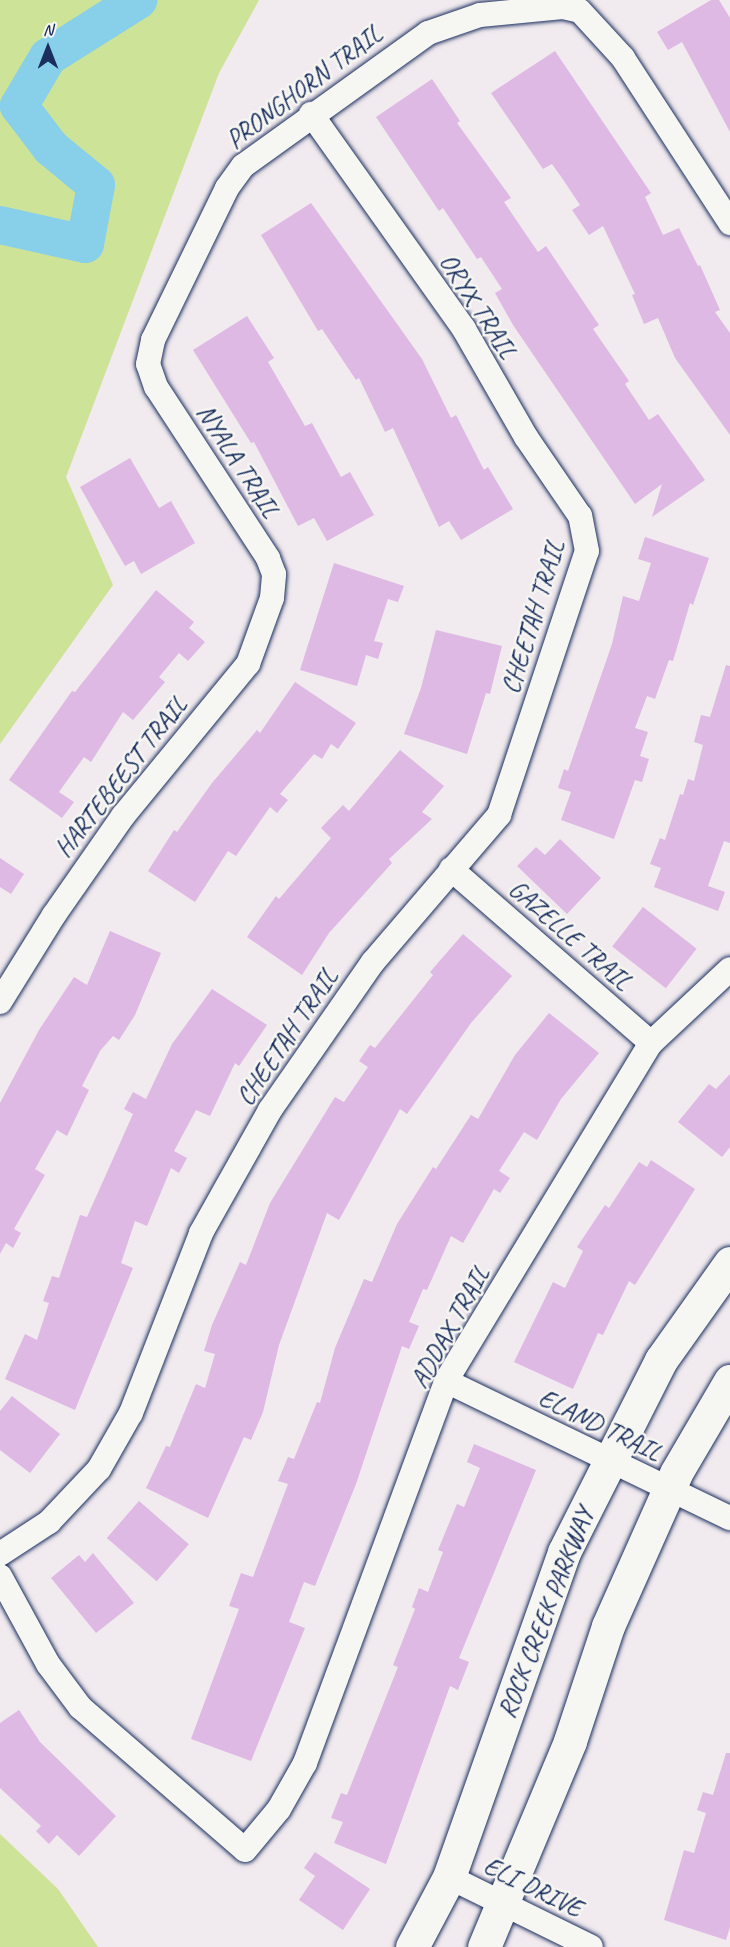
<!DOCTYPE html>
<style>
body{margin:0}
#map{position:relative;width:730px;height:1947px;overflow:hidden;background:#f1eaef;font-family:Caveat,sans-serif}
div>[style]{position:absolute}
.green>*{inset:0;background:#cce398}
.river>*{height:38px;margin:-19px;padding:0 19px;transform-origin:19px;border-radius:19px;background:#88cfea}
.building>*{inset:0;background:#deb9e3;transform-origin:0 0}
.roads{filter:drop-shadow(0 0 2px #1b2f5e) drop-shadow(0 0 2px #1b2f5e)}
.street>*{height:24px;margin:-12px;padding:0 12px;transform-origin:12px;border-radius:12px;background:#f6f6f2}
.secondary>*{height:33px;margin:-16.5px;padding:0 16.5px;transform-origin:16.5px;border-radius:16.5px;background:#f6f6f2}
span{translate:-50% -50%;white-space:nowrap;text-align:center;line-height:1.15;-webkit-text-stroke:5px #f6f6f2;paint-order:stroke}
.street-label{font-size:26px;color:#1b2f5e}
.north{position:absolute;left:18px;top:18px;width:60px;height:60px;-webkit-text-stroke:4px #f6f6f2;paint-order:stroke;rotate:0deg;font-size:16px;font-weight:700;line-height:24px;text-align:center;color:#1b2f5e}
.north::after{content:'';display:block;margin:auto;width:21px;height:27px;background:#1b2f5e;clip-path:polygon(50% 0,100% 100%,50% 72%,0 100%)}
</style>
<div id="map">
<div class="green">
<div style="clip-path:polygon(0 0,259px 0,219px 73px,66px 477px,113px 585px,0 744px)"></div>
<div style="clip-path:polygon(0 1834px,58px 1889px,98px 1947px,0 1947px)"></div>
</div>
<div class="river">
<div style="left:0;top:225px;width:87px;rotate:12.6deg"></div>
<div style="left:85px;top:244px;width:60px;rotate:-79.4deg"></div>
<div style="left:96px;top:185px;width:58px;rotate:-140.6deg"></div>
<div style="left:51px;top:148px;width:53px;rotate:-127.3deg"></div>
<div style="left:19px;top:106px;width:57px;rotate:-59.4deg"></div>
<div style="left:48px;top:57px;width:107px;rotate:-32.3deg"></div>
</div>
<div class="building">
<div style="clip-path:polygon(711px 0,719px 0,730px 18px,730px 132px,682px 42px,668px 50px,657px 32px)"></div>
<div style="clip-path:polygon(555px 51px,651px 193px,645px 197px,663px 235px,679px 228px,698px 266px,700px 265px,720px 310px,715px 312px,730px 333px,730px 435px,675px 358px,658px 318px,644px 324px,632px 295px,635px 294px,603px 226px,589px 235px,572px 210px,580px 205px,562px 178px,552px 164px,543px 169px,491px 93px)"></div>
<div style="clip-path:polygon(432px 79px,460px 121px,457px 123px,511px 198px,504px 202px,538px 252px,546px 246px,599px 325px,593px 329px,629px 381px,625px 384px,649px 420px,658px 414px,705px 480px,652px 517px,662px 484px,635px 504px,513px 325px,495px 293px,502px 289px,481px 257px,477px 259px,443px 208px,439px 211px,376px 117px)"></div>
<div style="clip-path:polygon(311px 203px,422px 359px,451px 418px,456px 415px,484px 470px,488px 467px,513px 509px,461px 540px,449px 521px,439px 527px,393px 428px,385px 432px,359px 378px,356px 380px,322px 329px,318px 331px,261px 235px)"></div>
<div style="clip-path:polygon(247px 316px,274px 358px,268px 362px,305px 426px,312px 423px,341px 477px,350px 472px,374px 515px,327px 541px,314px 518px,298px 526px,254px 442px,251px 443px,193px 350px)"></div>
<div style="clip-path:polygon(130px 458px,159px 508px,171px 501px,195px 543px,141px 574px,134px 561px,125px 566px,80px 487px)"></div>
<div style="clip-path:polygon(645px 537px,709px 558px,693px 605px,690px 603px,673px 661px,669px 660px,655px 699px,647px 696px,635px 728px,648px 732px,640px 756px,649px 759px,642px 782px,635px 780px,614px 839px,561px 820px,571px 792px,558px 788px,564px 769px,568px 771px,612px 644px,623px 596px,639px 601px,651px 563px,638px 559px)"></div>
<div style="clip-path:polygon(334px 563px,404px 586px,398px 602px,388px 599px,374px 641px,383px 643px,378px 659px,366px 655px,357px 686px,300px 670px)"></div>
<div style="clip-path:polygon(156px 590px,194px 622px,189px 628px,205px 642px,188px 661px,179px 653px,159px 677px,165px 682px,133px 720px,123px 712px,91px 762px,84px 757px,59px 792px,74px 802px,62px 818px,9px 780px,72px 691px,75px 692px)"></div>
<div style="clip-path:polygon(436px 630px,502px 646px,490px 694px,486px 693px,467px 754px,404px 734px,421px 688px)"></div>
<div style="clip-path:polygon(726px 665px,730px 666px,730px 843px,724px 841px,708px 886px,725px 892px,718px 911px,654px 887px,661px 868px,650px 864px,660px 838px,665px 840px,680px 794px,683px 795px,688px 779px,694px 781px,703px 745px,694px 742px,701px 715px,710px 717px)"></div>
<div style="clip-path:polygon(295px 682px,356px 723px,338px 749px,331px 744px,322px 759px,314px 754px,280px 794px,288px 800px,277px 813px,270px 807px,236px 856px,228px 851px,195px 902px,148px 871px,174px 830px,177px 832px,212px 783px,257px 730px,260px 733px)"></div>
<div style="clip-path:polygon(400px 750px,444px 786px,422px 812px,432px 819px,389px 859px,392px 863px,329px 933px,302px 975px,247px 937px,276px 896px,279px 899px,331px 838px,321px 828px,343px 805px,349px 811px)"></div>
<div style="clip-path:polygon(560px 839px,601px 878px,567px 914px,517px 866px,536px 847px,545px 855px)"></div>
<div style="clip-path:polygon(0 858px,24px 874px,11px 894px,0 887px)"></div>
<div style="left:643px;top:907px;width:68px;height:50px;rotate:38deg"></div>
<div style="clip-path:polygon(110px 931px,161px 953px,135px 1015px,119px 1040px,113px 1036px,100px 1051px,82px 1086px,89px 1090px,67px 1136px,57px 1130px,35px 1169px,45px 1175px,14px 1229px,21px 1233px,13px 1248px,6px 1243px,0 1254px,0 1103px,39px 1030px,74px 977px,87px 985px)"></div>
<div style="clip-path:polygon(463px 934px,512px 976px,471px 1023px,407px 1114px,400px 1109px,339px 1220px,327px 1213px,279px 1345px,263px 1412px,251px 1440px,244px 1437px,208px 1518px,146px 1488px,166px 1446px,170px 1447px,196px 1384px,205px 1388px,215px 1354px,204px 1351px,212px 1325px,240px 1262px,246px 1265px,270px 1203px,335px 1097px,344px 1102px,368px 1067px,359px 1061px,370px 1045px,375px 1048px,433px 975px,430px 972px)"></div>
<div style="clip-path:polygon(212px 989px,267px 1025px,239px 1066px,235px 1063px,210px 1116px,196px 1110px,174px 1151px,187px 1158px,179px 1173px,171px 1168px,147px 1226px,135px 1221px,121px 1263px,133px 1268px,75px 1410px,5px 1379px,25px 1334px,37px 1340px,49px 1303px,43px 1301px,52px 1276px,59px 1278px,80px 1215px,87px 1217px,133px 1114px,124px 1109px,133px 1092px,146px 1099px,172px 1044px)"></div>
<div style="clip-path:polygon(549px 1013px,599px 1053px,561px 1099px,537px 1140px,524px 1132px,499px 1171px,510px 1178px,500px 1193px,494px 1189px,463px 1243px,451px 1236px,427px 1290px,423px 1289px,409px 1322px,419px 1326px,409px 1349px,402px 1346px,356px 1484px,315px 1586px,304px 1582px,289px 1622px,305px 1628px,251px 1761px,191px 1739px,239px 1609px,229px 1606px,241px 1573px,253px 1577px,288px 1484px,278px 1481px,288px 1457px,294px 1459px,317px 1402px,320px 1403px,335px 1348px,364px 1279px,372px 1282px,397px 1224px,433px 1167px,436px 1169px,471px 1115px,478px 1119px,515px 1055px)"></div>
<div style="clip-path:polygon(730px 1074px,730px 1147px,722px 1157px,678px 1122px,709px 1084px,716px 1089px)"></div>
<div style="clip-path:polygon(651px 1160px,695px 1189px,635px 1285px,629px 1281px,603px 1335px,598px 1333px,573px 1389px,514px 1362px,553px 1282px,565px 1288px,583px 1251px,577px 1247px,605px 1205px,609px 1208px,639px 1162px,647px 1167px)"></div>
<div style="clip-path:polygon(12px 1396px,60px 1434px,30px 1473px,0 1450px,0 1411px)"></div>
<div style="clip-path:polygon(474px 1444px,536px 1470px,459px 1658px,469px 1662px,458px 1690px,450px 1686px,386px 1864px,334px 1843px,343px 1822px,331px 1818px,341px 1793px,347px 1795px,398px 1667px,393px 1665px,415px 1609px,412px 1607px,419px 1588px,428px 1592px,443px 1552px,438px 1550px,457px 1504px,464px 1507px,480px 1468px,467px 1462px)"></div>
<div style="left:139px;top:1501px;width:66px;height:49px;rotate:41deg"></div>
<div style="clip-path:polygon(93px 1553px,134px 1603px,96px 1633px,51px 1578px,79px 1555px,85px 1562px)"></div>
<div style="clip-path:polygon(19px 1710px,40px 1742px,116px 1816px,79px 1856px,57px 1835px,49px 1844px,36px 1831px,41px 1826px,0 1788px,0 1723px)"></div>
<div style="clip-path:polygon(726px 1753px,730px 1753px,730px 1927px,726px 1940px,664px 1920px,684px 1850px,694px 1853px,706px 1813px,697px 1810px,703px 1792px,713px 1795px)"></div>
<div style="clip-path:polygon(315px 1852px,370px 1889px,343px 1930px,299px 1900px,315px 1876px,304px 1868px)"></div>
</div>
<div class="roads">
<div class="street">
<div style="left:451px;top:869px;width:265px;rotate:41deg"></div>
<div style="left:0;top:1002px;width:102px;rotate:-58.2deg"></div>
<div style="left:54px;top:915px;width:121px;rotate:-55.1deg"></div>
<div style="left:123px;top:816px;width:197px;rotate:-50.6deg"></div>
<div style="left:248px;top:664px;width:70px;rotate:-70deg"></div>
<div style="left:272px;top:598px;width:24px;rotate:-85deg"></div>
<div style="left:274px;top:574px;width:17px;rotate:-111deg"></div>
<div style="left:268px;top:558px;width:204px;rotate:-123.2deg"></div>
<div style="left:156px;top:387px;width:24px;rotate:-109deg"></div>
<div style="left:148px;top:364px;width:25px;rotate:-78deg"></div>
<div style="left:153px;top:340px;width:169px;rotate:-64deg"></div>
<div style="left:227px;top:188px;width:27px;rotate:-54deg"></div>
<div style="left:243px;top:166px;width:228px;rotate:-35.7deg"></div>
<div style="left:428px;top:33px;width:55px;rotate:-19.1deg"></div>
<div style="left:480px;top:15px;width:83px;rotate:-5.5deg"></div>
<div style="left:563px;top:7px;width:17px;rotate:13deg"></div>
<div style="left:580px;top:11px;width:64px;rotate:47.5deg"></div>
<div style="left:623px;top:58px;width:197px;rotate:57deg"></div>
<div style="left:446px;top:1381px;width:315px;rotate:25.8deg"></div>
<div style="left:0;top:1554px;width:59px;rotate:-33.1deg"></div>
<div style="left:49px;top:1522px;width:73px;rotate:-46.7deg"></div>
<div style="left:99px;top:1469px;width:64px;rotate:-60.3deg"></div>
<div style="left:131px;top:1413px;width:193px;rotate:-68.7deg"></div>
<div style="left:201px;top:1233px;width:141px;rotate:-60.7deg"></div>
<div style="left:270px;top:1110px;width:180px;rotate:-55.2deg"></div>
<div style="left:373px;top:962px;width:194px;rotate:-49.4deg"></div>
<div style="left:499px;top:815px;width:278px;rotate:-71.6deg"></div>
<div style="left:587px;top:551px;width:36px;rotate:-101deg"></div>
<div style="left:580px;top:516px;width:96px;rotate:-124.4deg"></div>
<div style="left:526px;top:437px;width:125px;rotate:-119.9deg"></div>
<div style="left:464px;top:329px;width:264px;rotate:-125.4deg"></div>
<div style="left:0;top:1576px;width:100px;rotate:61.4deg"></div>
<div style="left:48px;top:1664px;width:54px;rotate:53.3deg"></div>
<div style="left:80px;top:1707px;width:218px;rotate:40.9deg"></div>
<div style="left:245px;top:1850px;width:53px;rotate:-50.3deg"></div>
<div style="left:279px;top:1809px;width:53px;rotate:-60.5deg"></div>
<div style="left:305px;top:1763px;width:407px;rotate:-69.7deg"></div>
<div style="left:446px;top:1381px;width:395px;rotate:-58.8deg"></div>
<div style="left:651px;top:1043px;width:108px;rotate:-43.1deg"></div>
<div style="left:449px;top:1877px;width:158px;rotate:26.2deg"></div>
</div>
<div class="secondary">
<div style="left:412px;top:1947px;width:79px;rotate:-62.1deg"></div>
<div style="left:449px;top:1877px;width:345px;rotate:-70.5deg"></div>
<div style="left:564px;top:1552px;width:215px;rotate:-63.2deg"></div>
<div style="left:661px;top:1360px;width:119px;rotate:-54.6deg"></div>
<div style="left:484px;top:1947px;width:223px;rotate:-67.3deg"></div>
<div style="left:570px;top:1741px;width:121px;rotate:-71.7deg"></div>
<div style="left:608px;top:1626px;width:167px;rotate:-66deg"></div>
<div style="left:676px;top:1473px;width:107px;rotate:-59.6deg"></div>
</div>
</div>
<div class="street-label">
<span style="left:304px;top:87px;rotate:-37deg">PRONGHORN TRAIL</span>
<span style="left:478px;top:306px;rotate:57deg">ORYX TRAIL</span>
<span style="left:238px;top:461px;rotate:57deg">NYALA TRAIL</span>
<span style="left:533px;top:617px;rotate:-73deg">CHEETAH TRAIL</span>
<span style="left:121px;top:777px;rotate:-52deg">HARTEBEEST TRAIL</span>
<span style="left:570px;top:935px;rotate:41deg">GAZELLE TRAIL</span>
<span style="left:287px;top:1037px;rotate:-56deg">CHEETAH TRAIL</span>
<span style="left:450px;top:1327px;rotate:-61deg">ADDAX TRAIL</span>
<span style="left:600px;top:1425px;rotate:26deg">ELAND TRAIL</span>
<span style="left:546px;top:1613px;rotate:-69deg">ROCK CREEK PARKWAY</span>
<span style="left:533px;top:1887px;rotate:26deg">ELI DRIVE</span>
</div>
<div class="north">N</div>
</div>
